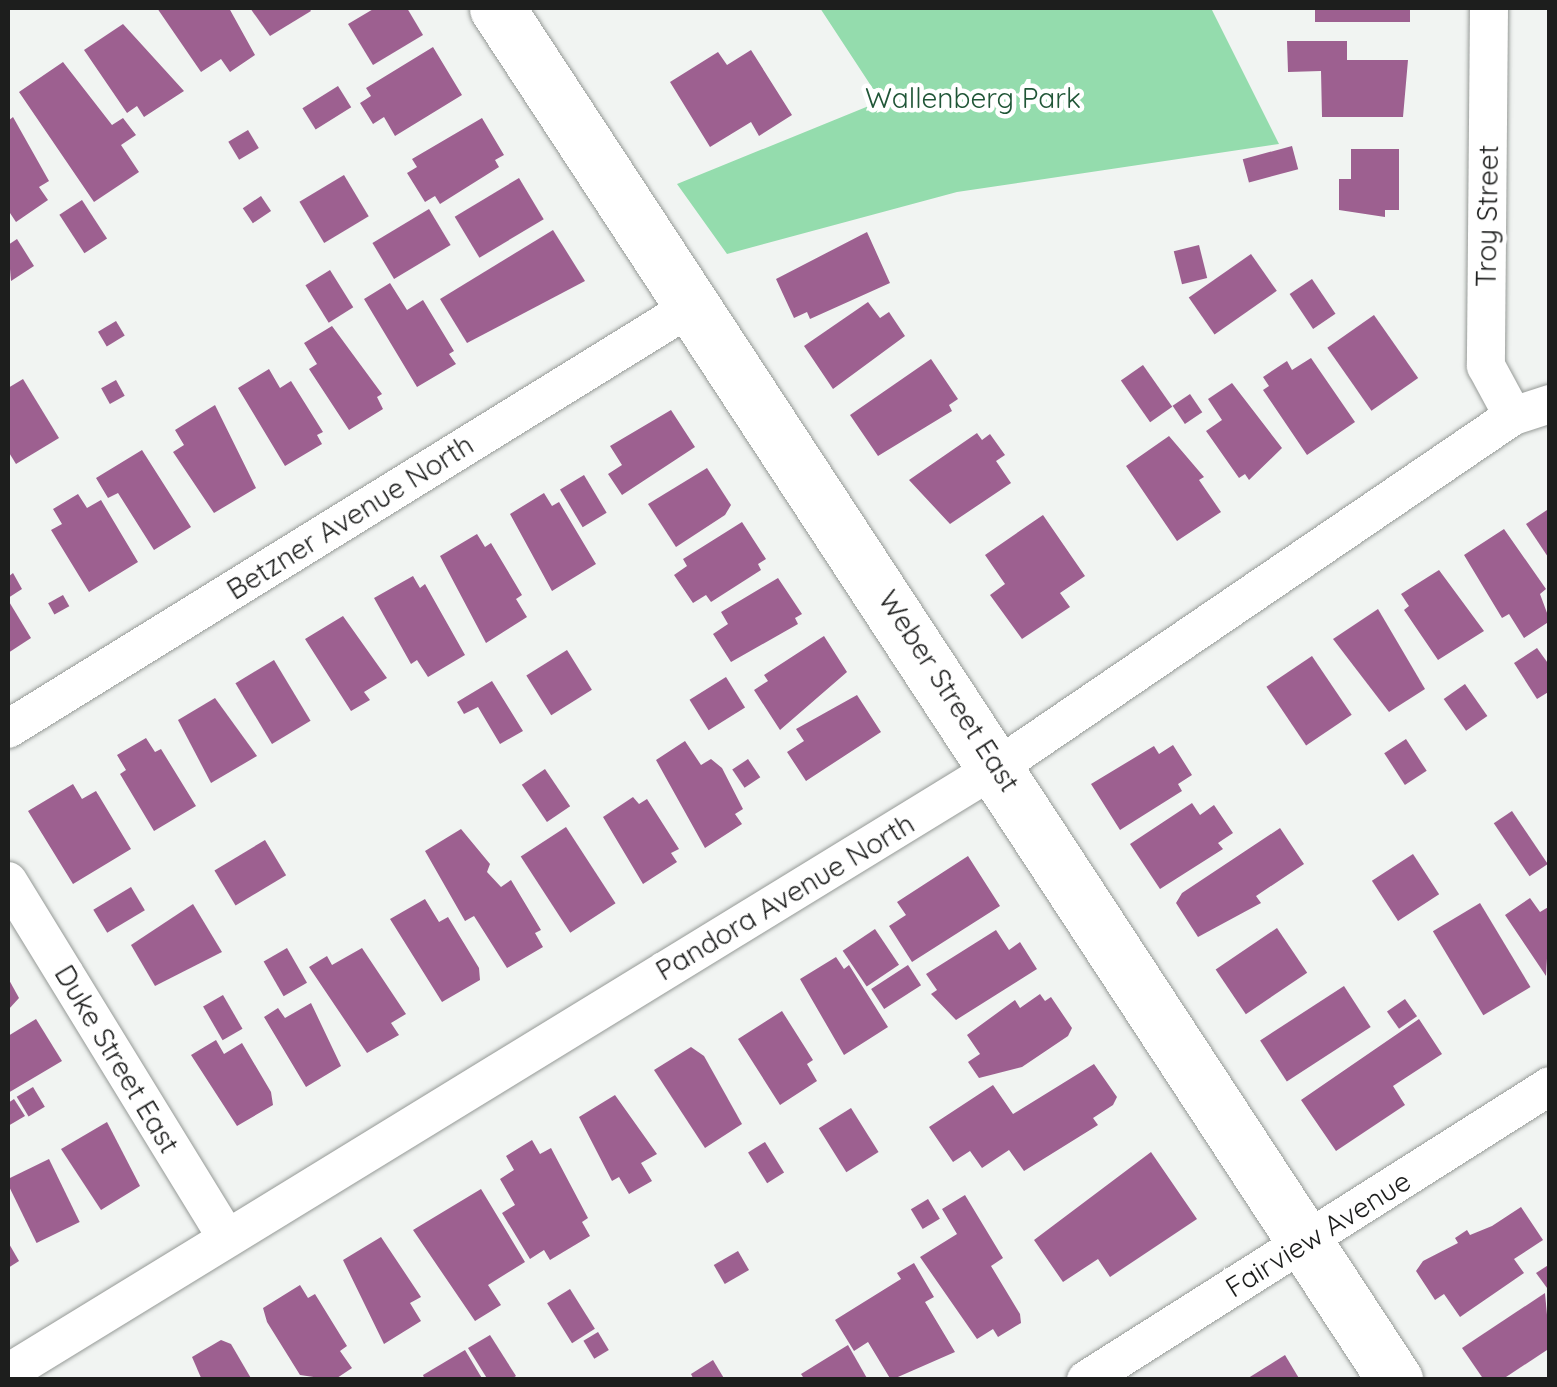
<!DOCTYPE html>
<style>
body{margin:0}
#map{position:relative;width:1557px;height:1387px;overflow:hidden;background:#f1f4f2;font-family:Quicksand,sans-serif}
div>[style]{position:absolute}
.green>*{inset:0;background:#94dcad}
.building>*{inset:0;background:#9d6090;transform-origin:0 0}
.roads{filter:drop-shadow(0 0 2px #969a97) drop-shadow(0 0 2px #969a97)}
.street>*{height:38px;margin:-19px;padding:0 19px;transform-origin:19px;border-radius:19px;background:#fff}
.secondary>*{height:55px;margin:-27.5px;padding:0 27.5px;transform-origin:27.5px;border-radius:27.5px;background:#fff}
span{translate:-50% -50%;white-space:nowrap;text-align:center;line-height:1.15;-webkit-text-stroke:9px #fff;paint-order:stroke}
.park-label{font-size:28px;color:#205637}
.street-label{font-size:28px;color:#1d1e1d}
.frame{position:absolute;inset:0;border:10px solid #1d1e1d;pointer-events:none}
</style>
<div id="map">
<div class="green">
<div style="clip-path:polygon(820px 8px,1211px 8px,1279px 144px,957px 192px,727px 254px,677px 184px,881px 101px)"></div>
</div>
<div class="building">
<div style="clip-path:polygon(157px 8px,229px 8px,255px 55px,230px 72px,221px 59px,201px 72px)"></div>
<div style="clip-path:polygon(250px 8px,309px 8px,311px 11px,270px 36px)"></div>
<div style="clip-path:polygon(375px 8px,407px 8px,423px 35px,373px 65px,348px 24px)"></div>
<div style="left:1315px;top:8px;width:95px;height:14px"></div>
<div style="clip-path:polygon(123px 24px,184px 91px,144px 117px,137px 106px,127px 113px,84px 50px)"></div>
<div style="clip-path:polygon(1287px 41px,1347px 41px,1347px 60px,1408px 60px,1403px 117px,1322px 117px,1321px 71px,1288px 72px)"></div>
<div style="clip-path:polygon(433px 47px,462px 95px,395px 136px,384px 117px,373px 124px,360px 103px,371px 96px,366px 88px)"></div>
<div style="clip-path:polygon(751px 50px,792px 115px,759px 136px,751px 122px,710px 147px,670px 82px,718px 52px,727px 65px)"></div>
<div style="clip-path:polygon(63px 62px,112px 125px,123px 118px,136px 135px,121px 145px,139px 172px,94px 202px,19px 92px)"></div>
<div style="left:338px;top:86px;width:25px;height:42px;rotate:58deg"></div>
<div style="clip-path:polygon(13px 117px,49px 181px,39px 187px,48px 200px,16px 222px,8px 210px,8px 121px)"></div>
<div style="clip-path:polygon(482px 118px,504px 155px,495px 160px,499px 167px,440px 204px,435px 196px,425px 202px,407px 173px,417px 167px,412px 159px)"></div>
<div style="left:248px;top:130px;width:21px;height:23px;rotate:59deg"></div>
<div style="left:1292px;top:146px;width:24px;height:51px;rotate:75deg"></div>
<div style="clip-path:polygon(1351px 149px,1399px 149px,1399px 210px,1385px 210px,1385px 217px,1339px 210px,1339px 179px,1351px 179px)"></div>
<div style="left:344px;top:175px;width:48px;height:52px;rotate:59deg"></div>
<div style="left:519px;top:178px;width:48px;height:75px;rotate:59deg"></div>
<div style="left:261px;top:196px;width:18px;height:22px;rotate:56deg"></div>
<div style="left:82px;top:200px;width:46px;height:27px;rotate:57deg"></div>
<div style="left:429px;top:209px;width:42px;height:66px;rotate:59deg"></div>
<div style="clip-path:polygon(553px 230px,585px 281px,467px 343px,440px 299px)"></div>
<div style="clip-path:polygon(867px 232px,890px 283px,810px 319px,807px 312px,794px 318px,776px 279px)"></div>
<div style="clip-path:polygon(17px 239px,34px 266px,11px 281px,8px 245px)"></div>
<div style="left:1199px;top:245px;width:34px;height:26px;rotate:76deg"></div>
<div style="left:1251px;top:254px;width:45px;height:76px;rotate:55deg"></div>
<div style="left:330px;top:270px;width:44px;height:29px;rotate:58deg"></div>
<div style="left:1312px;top:279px;width:42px;height:27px;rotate:56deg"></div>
<div style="clip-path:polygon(390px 283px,407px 310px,423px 300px,454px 351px,449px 354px,456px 364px,417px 387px,364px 299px)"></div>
<div style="clip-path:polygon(868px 302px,880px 318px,889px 312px,905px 336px,833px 389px,804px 346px)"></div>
<div style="left:1374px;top:315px;width:77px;height:57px;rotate:55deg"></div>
<div style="left:116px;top:321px;width:17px;height:21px;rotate:59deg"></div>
<div style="clip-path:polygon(332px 326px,382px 394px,377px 397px,383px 409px,349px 430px,309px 369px,317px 364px,304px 343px)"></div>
<div style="clip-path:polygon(1311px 358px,1355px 422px,1307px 455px,1263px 390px,1269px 386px,1263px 377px,1287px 361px,1292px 370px)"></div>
<div style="clip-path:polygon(931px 359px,958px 399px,949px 405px,952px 411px,878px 456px,850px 415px)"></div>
<div style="left:1143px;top:365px;width:51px;height:27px;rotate:55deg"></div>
<div style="clip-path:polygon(269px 369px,280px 388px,291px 381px,323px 432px,317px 435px,322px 444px,285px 466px,238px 388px)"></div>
<div style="clip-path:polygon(23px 379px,59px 438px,16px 464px,8px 451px,8px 388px)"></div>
<div style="left:116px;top:380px;width:18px;height:17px;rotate:61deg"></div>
<div style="clip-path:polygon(1232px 383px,1282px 448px,1249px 480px,1245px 474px,1239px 478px,1206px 431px,1222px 420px,1208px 399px)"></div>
<div style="left:1190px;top:394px;width:22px;height:21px;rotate:56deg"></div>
<div style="clip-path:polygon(215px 405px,256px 488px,214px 513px,173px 452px,184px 445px,175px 430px)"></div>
<div style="clip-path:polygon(671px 410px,695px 447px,622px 495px,608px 474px,622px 465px,610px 446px)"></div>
<div style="clip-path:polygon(977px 433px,982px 440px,990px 434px,1005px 455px,996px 461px,1011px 483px,950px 524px,909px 480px)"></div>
<div style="clip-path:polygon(1169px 436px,1204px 477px,1199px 480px,1221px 512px,1177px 541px,1126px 466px)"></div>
<div style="clip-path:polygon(142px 450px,191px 527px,154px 550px,118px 493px,108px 498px,96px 478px)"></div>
<div style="clip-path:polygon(707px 468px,731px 505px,725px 515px,676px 547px,648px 504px)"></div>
<div style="left:584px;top:475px;width:44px;height:28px;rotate:59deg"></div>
<div style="clip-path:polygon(544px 493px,552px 506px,559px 502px,596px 564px,552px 591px,510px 514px)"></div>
<div style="clip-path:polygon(78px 494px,87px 508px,101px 500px,138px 562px,89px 592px,51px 530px,62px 524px,53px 509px)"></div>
<div style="clip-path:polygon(1550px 508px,1550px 560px,1526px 524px)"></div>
<div style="clip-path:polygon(1043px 515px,1085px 576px,1060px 593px,1070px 607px,1022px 639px,990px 595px,1005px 584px,985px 555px)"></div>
<div style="clip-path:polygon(742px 522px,766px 559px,758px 564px,761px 570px,711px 602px,706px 595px,693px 603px,674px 575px,687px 566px,683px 559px)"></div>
<div style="clip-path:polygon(1504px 529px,1546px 589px,1540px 594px,1550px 621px,1524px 638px,1509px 614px,1502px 618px,1464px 555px)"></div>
<div style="clip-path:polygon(477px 534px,485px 547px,491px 543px,522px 595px,516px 599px,527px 617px,486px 643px,440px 556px)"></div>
<div style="clip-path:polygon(1439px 570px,1484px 631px,1438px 660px,1404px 610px,1409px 606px,1401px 594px)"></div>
<div style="clip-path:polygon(13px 573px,22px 589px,8px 598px,8px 577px)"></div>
<div style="clip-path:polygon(413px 576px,420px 588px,425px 584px,465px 655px,428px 677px,417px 660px,411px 664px,374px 598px)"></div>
<div style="clip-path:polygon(778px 578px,802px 614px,795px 618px,798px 624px,731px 662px,713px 634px,728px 624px,721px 612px)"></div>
<div style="left:63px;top:595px;width:13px;height:17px;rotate:61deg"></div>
<div style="clip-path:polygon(8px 600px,31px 638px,8px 653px)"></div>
<div style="clip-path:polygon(1378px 609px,1425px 689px,1389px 712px,1333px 639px)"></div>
<div style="clip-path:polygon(343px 616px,387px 678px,364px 692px,370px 700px,351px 711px,305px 639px)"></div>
<div style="clip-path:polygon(824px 636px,847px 672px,780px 730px,754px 690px,768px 681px,764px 675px)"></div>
<div style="clip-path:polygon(1537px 648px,1550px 666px,1550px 691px,1537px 699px,1514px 663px)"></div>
<div style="left:567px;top:650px;width:47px;height:48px;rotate:58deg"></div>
<div style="left:1312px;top:656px;width:71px;height:55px;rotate:56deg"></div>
<div style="left:274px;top:660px;width:71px;height:45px;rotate:59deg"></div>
<div style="left:726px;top:677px;width:36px;height:43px;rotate:58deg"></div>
<div style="clip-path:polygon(492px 681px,523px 731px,500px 744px,478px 707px,464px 714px,457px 702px)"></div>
<div style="left:1465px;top:684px;width:39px;height:26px;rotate:55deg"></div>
<div style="clip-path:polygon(857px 695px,881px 732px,806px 781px,787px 752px,804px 741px,796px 729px)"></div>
<div style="clip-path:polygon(215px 698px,257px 756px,211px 783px,178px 720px)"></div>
<div style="clip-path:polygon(146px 738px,155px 752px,161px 749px,196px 806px,154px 831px,120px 774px,126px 770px,117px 755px)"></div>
<div style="left:1406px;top:739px;width:38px;height:26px;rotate:57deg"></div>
<div style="clip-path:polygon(685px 741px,701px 765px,711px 759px,722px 768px,743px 809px,735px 814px,742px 824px,705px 848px,656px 760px)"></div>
<div style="clip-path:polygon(1173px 745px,1192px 775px,1178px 784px,1182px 791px,1120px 830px,1091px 784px,1154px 746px,1159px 754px)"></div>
<div style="left:748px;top:759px;width:22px;height:19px;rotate:56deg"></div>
<div style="left:545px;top:769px;width:45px;height:28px;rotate:56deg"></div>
<div style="clip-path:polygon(73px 784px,82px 799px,96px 791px,131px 849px,73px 884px,28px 811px)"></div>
<div style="clip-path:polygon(633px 797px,639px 804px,647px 799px,679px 849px,671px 853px,677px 862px,643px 884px,603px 817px)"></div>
<div style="clip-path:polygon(1192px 803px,1200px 815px,1214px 805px,1233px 833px,1218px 843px,1223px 849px,1160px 889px,1130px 844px)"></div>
<div style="left:1512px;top:811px;width:64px;height:22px;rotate:56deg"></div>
<div style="left:566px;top:827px;width:91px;height:54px;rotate:57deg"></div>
<div style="clip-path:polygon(1280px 828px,1304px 864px,1256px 896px,1261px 903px,1198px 937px,1176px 903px,1182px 893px)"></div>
<div style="clip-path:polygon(461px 829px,490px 864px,487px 872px,501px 887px,511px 880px,541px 930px,535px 933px,543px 947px,507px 968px,474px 916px,465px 921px,425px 851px)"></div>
<div style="left:265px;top:840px;width:41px;height:59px;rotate:59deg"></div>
<div style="left:1413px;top:854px;width:48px;height:49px;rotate:57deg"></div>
<div style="clip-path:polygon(968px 856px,1000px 906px,912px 962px,889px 926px,906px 915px,897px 902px)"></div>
<div style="left:131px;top:887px;width:27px;height:44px;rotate:59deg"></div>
<div style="clip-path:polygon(1530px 898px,1540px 912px,1550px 906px,1546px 976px,1505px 915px)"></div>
<div style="clip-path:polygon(425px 899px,439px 922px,448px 917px,479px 968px,480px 980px,442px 1002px,390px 919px)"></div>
<div style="left:1480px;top:903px;width:98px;height:55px;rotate:59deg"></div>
<div style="clip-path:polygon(193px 904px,222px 952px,155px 986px,131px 945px)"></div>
<div style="left:1277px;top:928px;width:54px;height:74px;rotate:56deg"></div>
<div style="left:875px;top:929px;width:43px;height:39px;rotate:56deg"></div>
<div style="clip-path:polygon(996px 930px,1009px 950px,1020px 942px,1037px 969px,956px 1020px,931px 994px,937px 990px,926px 974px)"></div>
<div style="left:287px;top:948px;width:40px;height:27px;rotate:60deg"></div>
<div style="clip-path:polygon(362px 948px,406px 1014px,391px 1023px,399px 1035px,367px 1053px,309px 967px,327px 956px,332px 965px)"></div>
<div style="clip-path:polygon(836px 957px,844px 969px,849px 965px,888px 1027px,844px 1055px,800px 979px)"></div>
<div style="left:908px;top:965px;width:24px;height:44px;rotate:57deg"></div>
<div style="clip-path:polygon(8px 978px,19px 998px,8px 1010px)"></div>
<div style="left:1344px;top:986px;width:49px;height:100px;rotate:57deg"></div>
<div style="clip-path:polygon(1040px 994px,1045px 1001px,1051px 997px,1072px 1028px,1068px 1036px,1022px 1067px,979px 1078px,968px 1062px,980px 1054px,967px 1035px,1015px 1000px,1020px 1008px)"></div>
<div style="left:223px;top:995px;width:39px;height:23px;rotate:60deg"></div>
<div style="left:1405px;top:999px;width:21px;height:22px;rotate:55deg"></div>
<div style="clip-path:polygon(311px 1003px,341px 1066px,306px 1087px,264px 1017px,278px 1008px,285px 1018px)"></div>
<div style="clip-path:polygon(782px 1011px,813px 1060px,807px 1064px,817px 1081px,780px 1105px,738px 1039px)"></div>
<div style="clip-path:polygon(36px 1019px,62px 1061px,8px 1093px,8px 1036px)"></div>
<div style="clip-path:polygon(1419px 1019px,1442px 1054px,1393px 1086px,1405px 1105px,1336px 1151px,1301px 1100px)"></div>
<div style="clip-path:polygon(216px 1040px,224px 1054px,242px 1043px,271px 1092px,273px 1105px,237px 1126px,191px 1055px)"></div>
<div style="clip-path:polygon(691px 1047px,704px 1056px,742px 1124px,705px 1148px,654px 1070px)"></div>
<div style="clip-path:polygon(1094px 1064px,1117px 1097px,1113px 1105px,1093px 1118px,1098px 1125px,1024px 1171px,1009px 1150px,982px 1168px,970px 1151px,953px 1162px,929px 1127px,993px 1085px,1013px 1114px)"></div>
<div style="left:33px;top:1087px;width:23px;height:19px;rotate:59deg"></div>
<div style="clip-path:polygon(615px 1095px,657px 1154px,641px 1163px,652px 1181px,629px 1194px,619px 1177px,612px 1181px,579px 1117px)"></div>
<div style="clip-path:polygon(14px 1099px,25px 1116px,8px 1126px,8px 1103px)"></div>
<div style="left:851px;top:1108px;width:52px;height:38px;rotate:58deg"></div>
<div style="clip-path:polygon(107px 1122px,140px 1186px,101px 1210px,61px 1149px)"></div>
<div style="clip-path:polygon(532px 1140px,540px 1154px,551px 1148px,588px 1218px,582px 1222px,590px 1236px,550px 1260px,544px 1250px,530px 1259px,502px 1213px,515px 1205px,500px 1179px,514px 1170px,506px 1156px)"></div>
<div style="left:765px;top:1142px;width:36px;height:20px;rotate:58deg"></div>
<div style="clip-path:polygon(1151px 1152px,1197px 1219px,1110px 1277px,1098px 1259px,1063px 1282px,1034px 1240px)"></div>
<div style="left:49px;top:1159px;width:70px;height:48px;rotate:64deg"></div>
<div style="clip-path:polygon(481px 1189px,525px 1262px,488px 1285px,501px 1305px,475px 1321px,413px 1230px)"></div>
<div style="clip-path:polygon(965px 1195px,1003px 1258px,991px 1266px,1020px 1314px,1021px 1323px,998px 1337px,993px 1329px,977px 1339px,920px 1257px,957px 1234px,942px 1209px)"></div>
<div style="left:928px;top:1199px;width:23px;height:20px;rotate:59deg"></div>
<div style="clip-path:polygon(1521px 1207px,1543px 1240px,1514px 1259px,1524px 1273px,1460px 1317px,1444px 1294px,1435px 1300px,1416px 1271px,1423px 1261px,1458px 1243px,1455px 1238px,1467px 1230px,1470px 1235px,1492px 1226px)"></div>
<div style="clip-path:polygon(381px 1237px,421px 1297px,410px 1303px,421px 1321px,384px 1344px,343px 1260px)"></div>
<div style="clip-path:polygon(8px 1242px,19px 1261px,8px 1268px)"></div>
<div style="left:738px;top:1251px;width:22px;height:28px;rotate:60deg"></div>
<div style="clip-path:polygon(914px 1263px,934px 1297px,925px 1302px,955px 1352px,891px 1380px,868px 1342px,854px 1351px,835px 1320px,901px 1279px,897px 1273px)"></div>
<div style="clip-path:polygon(1550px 1264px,1550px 1292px,1536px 1273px)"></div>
<div style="clip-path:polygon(300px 1285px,308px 1298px,315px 1294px,347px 1346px,340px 1351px,352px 1368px,334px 1380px,300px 1375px,267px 1322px,263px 1308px)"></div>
<div style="left:570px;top:1289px;width:47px;height:27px;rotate:58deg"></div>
<div style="clip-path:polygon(1545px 1293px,1550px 1348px,1503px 1379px,1484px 1380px,1462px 1348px)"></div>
<div style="left:598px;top:1332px;width:21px;height:17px;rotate:59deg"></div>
<div style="clip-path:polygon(490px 1335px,516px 1376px,510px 1380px,488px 1380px,468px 1348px)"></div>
<div style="clip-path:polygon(221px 1340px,231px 1344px,252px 1380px,202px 1380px,192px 1357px)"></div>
<div style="clip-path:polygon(848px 1345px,868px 1380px,805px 1380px,801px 1374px)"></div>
<div style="clip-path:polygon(465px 1350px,483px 1380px,425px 1380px,423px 1375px)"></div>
<div style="clip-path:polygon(1285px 1355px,1300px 1380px,1245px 1380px)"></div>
<div style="clip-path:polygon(713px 1360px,725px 1380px,694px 1380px,691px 1374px)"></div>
</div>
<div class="roads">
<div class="street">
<div style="left:1489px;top:8px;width:358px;rotate:90.5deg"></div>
<div style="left:1486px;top:366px;width:57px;rotate:61.6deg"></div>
<div style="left:8px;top:729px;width:806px;rotate:-31.72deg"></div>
<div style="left:8px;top:881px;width:417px;rotate:58.5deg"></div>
<div style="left:8px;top:1373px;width:1162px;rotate:-31.49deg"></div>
<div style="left:999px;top:766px;width:622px;rotate:-34.25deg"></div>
<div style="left:1513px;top:416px;width:39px;rotate:-18deg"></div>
<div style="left:1086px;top:1380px;width:549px;rotate:-32.36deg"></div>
</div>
<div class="secondary">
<div style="left:497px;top:8px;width:1640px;rotate:56.79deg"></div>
</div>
</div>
<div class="park-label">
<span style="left:973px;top:98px">Wallenberg Park</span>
</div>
<div class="street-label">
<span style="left:1487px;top:216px;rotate:-89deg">Troy Street</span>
<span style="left:350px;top:517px;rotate:-32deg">Betzner Avenue North</span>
<span style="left:949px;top:691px;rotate:57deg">Weber Street East</span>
<span style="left:785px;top:897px;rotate:-31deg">Pandora Avenue North</span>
<span style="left:117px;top:1059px;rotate:59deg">Duke Street East</span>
<span style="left:1318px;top:1234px;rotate:-32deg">Fairview Avenue</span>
</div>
<div class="frame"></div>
</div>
